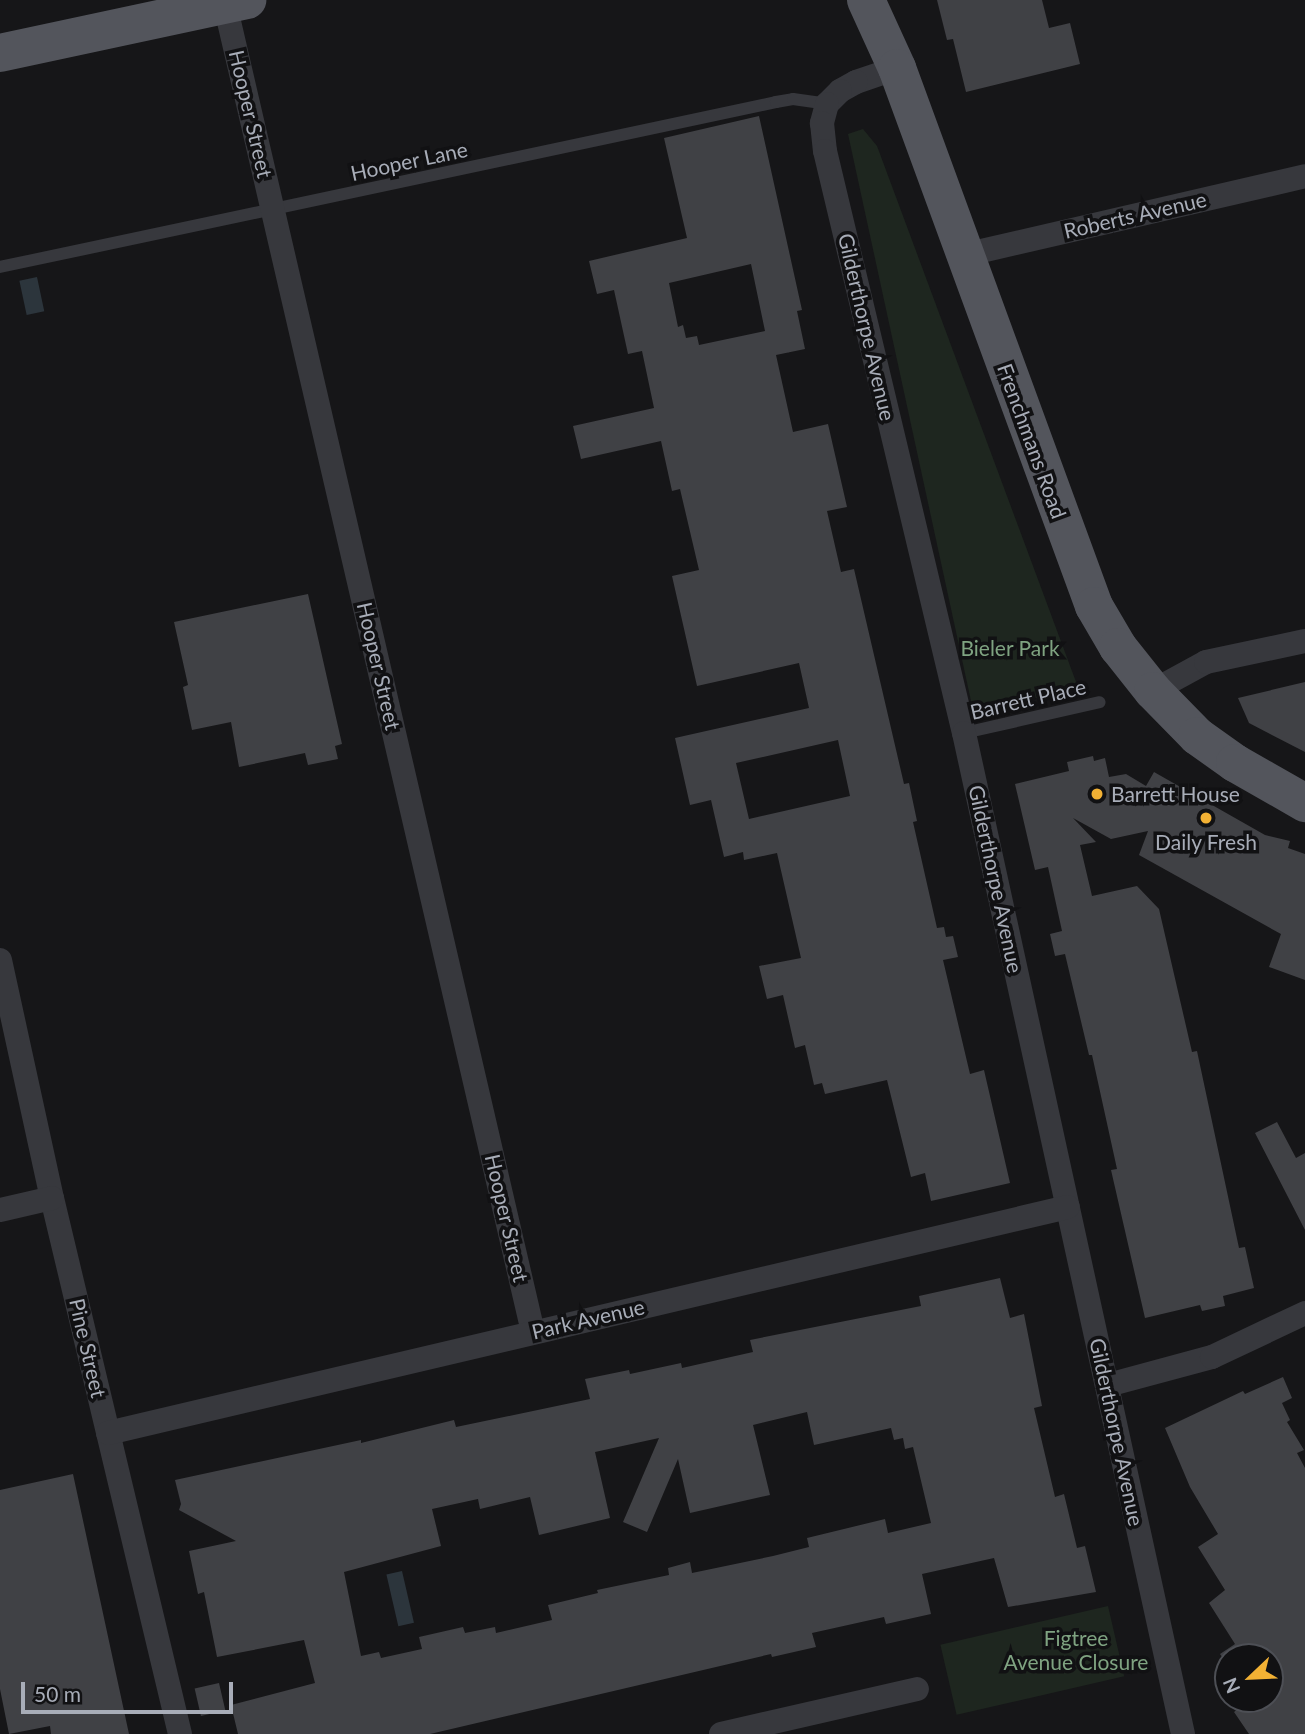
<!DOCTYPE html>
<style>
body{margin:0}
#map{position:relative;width:1305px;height:1734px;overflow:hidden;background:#161618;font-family:Lato,sans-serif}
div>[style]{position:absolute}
.green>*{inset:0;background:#1e261f;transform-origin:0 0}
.water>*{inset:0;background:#2c353c;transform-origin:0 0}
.building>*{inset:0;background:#404145;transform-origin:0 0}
.service>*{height:12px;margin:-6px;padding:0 6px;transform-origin:6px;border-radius:6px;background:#37383d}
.minor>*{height:24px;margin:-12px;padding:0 12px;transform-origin:12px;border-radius:12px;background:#37383d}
.primary>*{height:38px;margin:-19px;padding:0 19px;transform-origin:19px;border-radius:19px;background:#53555c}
.dots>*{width:19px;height:19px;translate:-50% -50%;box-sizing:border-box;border:4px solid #111113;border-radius:50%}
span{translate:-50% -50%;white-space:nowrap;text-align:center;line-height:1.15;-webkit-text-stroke:7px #111113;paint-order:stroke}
.street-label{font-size:21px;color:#a8adb8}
.park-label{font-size:21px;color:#7fa381}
.poi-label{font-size:21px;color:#a8adb8}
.left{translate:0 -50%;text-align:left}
.north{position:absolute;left:1214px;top:1643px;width:70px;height:70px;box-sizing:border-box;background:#111113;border:2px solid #4d4f55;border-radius:50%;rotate:247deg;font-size:19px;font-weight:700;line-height:28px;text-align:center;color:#a8adb8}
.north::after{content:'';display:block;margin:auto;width:24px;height:32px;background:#f2b134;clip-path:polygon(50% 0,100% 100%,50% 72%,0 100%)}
.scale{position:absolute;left:21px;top:1682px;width:212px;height:32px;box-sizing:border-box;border:4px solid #a8adb8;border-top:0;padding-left:9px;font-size:21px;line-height:24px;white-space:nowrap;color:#a8adb8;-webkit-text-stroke:5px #111113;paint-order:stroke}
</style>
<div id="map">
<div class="green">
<div style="clip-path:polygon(863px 129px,877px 146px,1079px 690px,973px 710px,848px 134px)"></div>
<div style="left:1108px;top:1606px;width:72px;height:172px;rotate:77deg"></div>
</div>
<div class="water">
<div style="left:37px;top:277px;width:35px;height:18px;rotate:78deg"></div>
<div style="left:402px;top:1571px;width:53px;height:16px;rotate:77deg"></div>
</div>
<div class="building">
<div style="clip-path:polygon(937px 0,1042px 0,1049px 28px,1070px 23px,1080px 64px,966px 92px,953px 39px,947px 40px)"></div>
<div style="clip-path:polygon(evenodd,759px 116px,802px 310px,797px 311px,805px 349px,776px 355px,793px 432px,828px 424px,847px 507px,827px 511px,841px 572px,854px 569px,904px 784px,909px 783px,917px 821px,913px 822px,937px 928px,944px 927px,946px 937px,953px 936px,958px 957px,943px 960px,970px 1074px,984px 1070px,1010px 1183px,931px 1201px,925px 1173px,911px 1177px,887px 1080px,825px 1094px,822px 1083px,814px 1085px,805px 1045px,795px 1048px,783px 995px,767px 999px,759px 966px,801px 958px,777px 853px,744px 860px,743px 852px,724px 857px,711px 800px,690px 805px,675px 738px,809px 708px,799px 663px,697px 686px,672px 576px,699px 570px,680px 489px,672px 491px,661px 441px,581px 459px,573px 426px,654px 408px,642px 351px,628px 354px,614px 290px,597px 294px,589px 261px,687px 238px,664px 138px,759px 116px,751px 264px,765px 331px,699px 345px,697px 336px,686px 338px,683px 325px,678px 327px,669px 283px,751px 264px,759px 116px,838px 740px,850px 796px,749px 819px,736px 763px,838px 740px)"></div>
<div style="clip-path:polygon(308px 594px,342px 744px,335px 746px,338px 759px,308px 765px,305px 753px,239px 767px,231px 722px,192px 730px,183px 687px,188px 685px,174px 622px)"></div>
<div style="clip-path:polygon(1305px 682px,1305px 752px,1249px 723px,1238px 698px)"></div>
<div style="clip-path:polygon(1093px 756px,1094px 761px,1105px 758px,1109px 777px,1126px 774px,1146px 786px,1154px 772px,1265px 835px,1290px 841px,1288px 848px,1305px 854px,1305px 980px,1269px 967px,1281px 934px,1139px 855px,1148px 831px,1111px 839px,1073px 818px,1096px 842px,1080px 845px,1092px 896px,1137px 886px,1159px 909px,1192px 1052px,1197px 1051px,1239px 1248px,1245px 1247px,1254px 1288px,1223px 1296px,1225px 1306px,1202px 1311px,1200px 1305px,1145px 1318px,1111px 1170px,1117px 1169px,1092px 1055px,1089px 1055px,1065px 954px,1055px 956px,1050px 934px,1062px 931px,1048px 867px,1035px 870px,1015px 784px,1069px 771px,1067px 762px)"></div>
<div style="clip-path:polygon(1277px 1122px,1296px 1158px,1305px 1153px,1305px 1230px,1255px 1133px)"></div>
<div style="clip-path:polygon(evenodd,1000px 1278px,1010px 1318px,1024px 1314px,1042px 1406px,1034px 1408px,1055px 1497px,1064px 1494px,1077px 1548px,1085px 1546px,1096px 1592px,1008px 1607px,994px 1558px,922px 1574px,931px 1614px,886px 1624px,884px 1617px,812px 1633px,816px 1647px,772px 1657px,771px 1654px,430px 1734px,238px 1734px,231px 1705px,315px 1683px,304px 1640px,217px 1657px,204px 1592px,198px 1594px,189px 1551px,236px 1541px,179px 1510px,181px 1504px,175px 1480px,361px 1440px,361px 1443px,454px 1420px,456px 1427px,590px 1399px,585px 1379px,629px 1370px,630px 1374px,681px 1363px,682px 1368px,753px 1352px,750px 1340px,921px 1306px,919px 1296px,1000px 1278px,807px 1412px,814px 1445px,891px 1428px,894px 1440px,903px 1438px,905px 1449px,913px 1447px,931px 1523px,888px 1533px,885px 1519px,807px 1538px,809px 1547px,773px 1556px,692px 1573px,690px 1562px,668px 1568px,669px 1575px,597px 1590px,598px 1593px,548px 1605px,552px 1620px,496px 1633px,495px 1627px,465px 1633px,463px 1627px,419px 1637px,422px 1649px,381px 1658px,379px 1652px,361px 1656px,344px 1572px,441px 1546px,432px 1509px,478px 1499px,480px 1509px,530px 1497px,539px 1535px,610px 1518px,595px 1452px,659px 1438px,623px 1522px,647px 1532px,678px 1459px,690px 1513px,770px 1495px,753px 1425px,807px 1412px)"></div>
<div style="clip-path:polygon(1283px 1377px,1292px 1398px,1282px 1403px,1290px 1420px,1287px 1422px,1304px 1450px,1297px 1453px,1305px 1468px,1305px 1734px,1249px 1734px,1234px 1712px,1250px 1699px,1270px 1699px,1270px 1657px,1228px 1657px,1228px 1666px,1220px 1654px,1235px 1644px,1209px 1603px,1225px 1590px,1198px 1547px,1218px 1534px,1190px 1487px,1165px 1428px,1243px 1391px,1245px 1394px)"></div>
<div style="clip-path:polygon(73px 1474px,129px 1734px,51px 1734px,50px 1726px,9px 1734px,0 1689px,0 1490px)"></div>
<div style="left:219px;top:1683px;width:28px;height:25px;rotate:77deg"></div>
</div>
<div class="service">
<div style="left:0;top:267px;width:793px;rotate:-12deg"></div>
<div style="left:776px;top:102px;width:17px;rotate:-10deg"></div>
<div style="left:793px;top:99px;width:34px;rotate:8deg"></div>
<div style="left:964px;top:733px;width:139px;rotate:-12.8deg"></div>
</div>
<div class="minor">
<div style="left:224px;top:0;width:1367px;rotate:76.94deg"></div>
<div style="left:897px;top:68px;width:43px;rotate:161.1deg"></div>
<div style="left:856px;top:82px;width:18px;rotate:151deg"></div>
<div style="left:840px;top:91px;width:18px;rotate:135deg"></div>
<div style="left:827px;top:104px;width:20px;rotate:105deg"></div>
<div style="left:822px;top:123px;width:28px;rotate:84deg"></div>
<div style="left:825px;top:151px;width:598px;rotate:76.57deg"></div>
<div style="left:964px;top:733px;width:1025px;rotate:77.66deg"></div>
<div style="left:964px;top:255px;width:350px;rotate:-13deg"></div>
<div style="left:1153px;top:691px;width:60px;rotate:-28.7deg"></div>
<div style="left:1206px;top:662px;width:101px;rotate:-12deg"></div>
<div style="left:0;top:960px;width:244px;rotate:77.7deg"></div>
<div style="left:52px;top:1198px;width:551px;rotate:76.57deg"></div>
<div style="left:0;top:1210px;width:53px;rotate:-13deg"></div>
<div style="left:1108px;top:1385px;width:108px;rotate:-15.1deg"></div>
<div style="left:1212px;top:1357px;width:103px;rotate:-25.3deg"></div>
<div style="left:108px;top:1433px;width:986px;rotate:-13.25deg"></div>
<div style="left:721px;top:1734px;width:201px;rotate:-12.9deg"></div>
</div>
<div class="primary">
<div style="left:866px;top:0;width:75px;rotate:65.5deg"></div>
<div style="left:897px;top:68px;width:573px;rotate:69.89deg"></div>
<div style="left:1094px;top:606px;width:48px;rotate:59.7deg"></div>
<div style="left:1118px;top:647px;width:56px;rotate:51.5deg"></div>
<div style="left:1153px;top:691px;width:63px;rotate:45.6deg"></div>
<div style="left:1197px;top:736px;width:47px;rotate:35.4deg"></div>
<div style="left:1235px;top:763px;width:81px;rotate:29.7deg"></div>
<div style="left:0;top:53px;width:253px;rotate:-12.1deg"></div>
</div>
<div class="dots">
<div style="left:1097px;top:794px;background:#f2b134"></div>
<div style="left:1206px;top:818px;background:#f2b134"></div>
</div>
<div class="street-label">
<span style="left:251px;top:114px;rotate:77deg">Hooper Street</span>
<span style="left:409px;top:161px;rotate:-12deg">Hooper Lane</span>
<span style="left:1135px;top:215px;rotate:-13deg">Roberts Avenue</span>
<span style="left:867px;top:327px;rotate:77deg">Gilderthorpe Avenue</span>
<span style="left:1032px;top:441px;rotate:70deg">Frenchmans Road</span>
<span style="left:379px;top:666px;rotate:77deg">Hooper Street</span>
<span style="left:1028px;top:699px;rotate:-13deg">Barrett Place</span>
<span style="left:996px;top:879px;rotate:78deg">Gilderthorpe Avenue</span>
<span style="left:507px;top:1218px;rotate:77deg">Hooper Street</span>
<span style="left:588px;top:1319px;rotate:-13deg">Park Avenue</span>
<span style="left:88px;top:1348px;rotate:77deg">Pine Street</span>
<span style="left:1117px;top:1432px;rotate:78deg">Gilderthorpe Avenue</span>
</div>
<div class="park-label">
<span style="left:1010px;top:648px">Bieler Park</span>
<span style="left:1076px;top:1650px">Figtree<br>Avenue Closure</span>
</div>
<div class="poi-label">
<span class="left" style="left:1111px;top:794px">Barrett House</span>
<span style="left:1206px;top:842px">Daily Fresh</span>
</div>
<div class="north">N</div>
<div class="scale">50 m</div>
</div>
